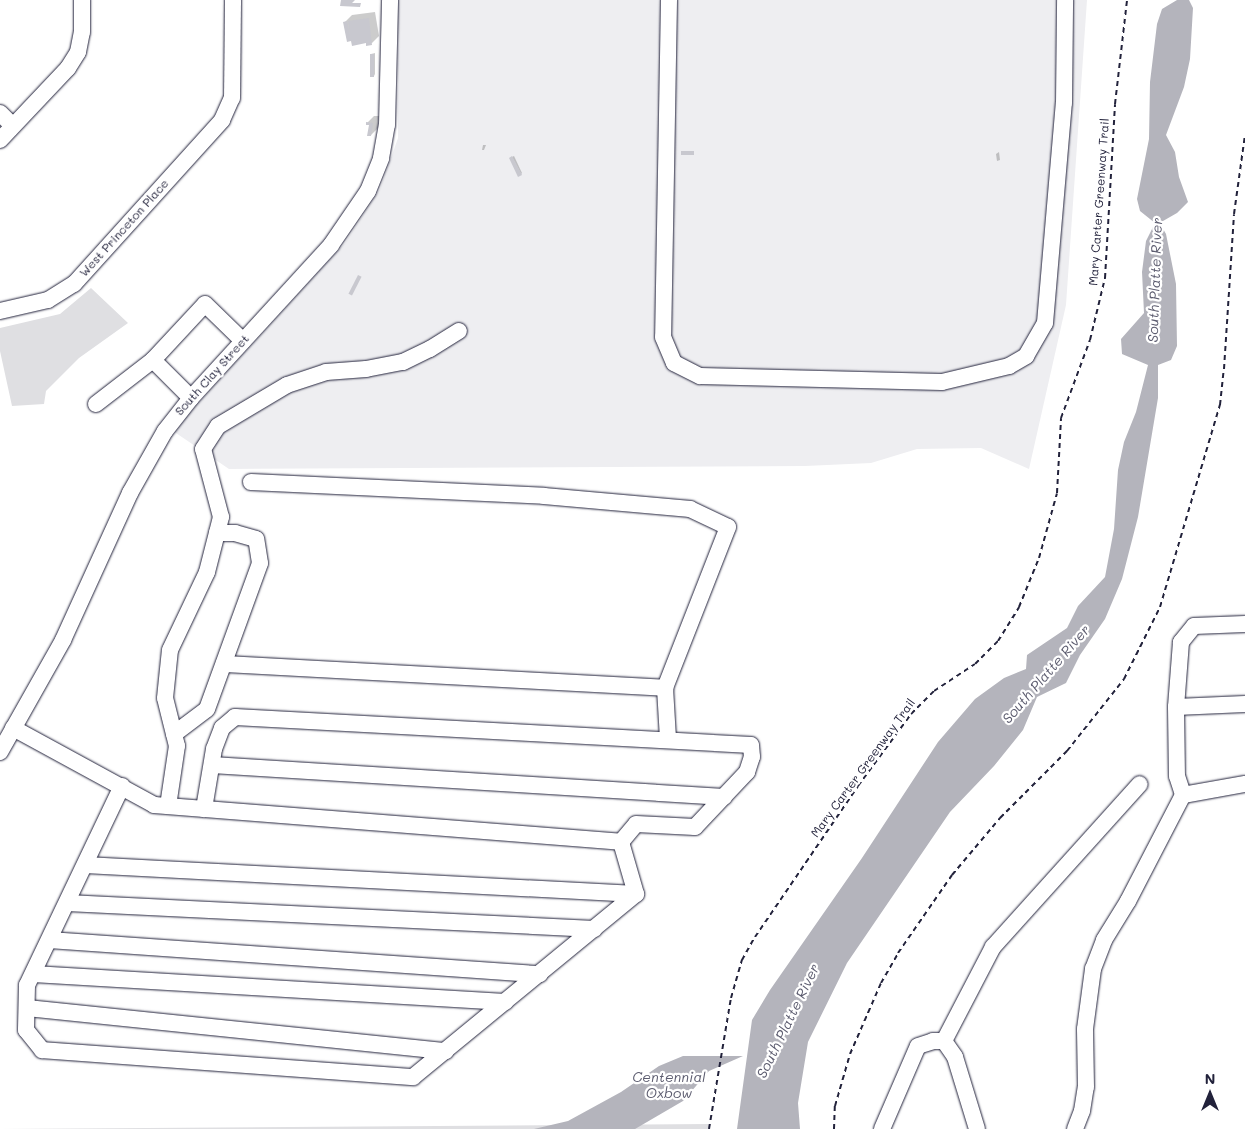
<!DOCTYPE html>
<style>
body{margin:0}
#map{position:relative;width:1245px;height:1129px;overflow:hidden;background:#fff;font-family:Mali,sans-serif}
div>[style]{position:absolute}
.built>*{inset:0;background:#eeeef1}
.green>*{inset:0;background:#dfdfe2}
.water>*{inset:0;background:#b4b4bc}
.shadow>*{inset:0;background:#0003}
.building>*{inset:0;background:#c8c8cf;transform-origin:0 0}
.path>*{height:2px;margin-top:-1px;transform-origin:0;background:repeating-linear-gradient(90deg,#22223b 0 5px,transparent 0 9px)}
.roads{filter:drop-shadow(0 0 1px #22223b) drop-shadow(0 0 1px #22223b)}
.minor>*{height:16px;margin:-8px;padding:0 8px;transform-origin:8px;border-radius:8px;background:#fff}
span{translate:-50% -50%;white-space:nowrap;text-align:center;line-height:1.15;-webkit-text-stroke:4.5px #fff;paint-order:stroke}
.street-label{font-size:12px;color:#22223b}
.water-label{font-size:14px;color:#5c5c6f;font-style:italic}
.north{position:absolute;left:1185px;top:1069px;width:50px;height:50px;-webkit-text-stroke:4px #fff;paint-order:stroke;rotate:0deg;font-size:14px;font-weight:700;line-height:20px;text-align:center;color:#22223b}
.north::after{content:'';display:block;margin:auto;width:18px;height:22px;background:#22223b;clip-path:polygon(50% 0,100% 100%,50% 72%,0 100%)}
</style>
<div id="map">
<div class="built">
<div style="clip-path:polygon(398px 0,1087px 0,1066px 305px,1029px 469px,981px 448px,917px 449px,871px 463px,805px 466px,229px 469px,173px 431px,345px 243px,380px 189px,398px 138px)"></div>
</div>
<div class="green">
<div style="clip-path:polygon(91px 288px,128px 323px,79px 358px,46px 391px,44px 404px,12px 406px,0 351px,0 328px,60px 314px)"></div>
<div style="clip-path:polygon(709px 1124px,709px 1129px,0 1129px)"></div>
</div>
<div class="water">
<div style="clip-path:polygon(1177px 0,1189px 0,1193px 8px,1190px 59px,1184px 87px,1166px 135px,1175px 152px,1179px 177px,1188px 202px,1177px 213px,1163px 221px,1162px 227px,1166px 234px,1176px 284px,1177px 346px,1171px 360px,1158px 365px,1158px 398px,1138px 517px,1122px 579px,1105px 619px,1080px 655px,1066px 683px,1037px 697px,1023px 730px,994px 766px,950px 812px,847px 963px,808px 1042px,798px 1103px,800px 1129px,737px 1129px,752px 1020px,770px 990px,862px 858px,938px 742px,975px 699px,1004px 678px,1026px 669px,1027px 655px,1067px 628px,1078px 606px,1105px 577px,1114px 529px,1118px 470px,1124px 442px,1136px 412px,1148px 365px,1122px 354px,1121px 339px,1144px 313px,1142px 272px,1146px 241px,1155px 223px,1140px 211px,1137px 199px,1149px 139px,1150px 82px,1157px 24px,1162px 9px)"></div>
<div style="clip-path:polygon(683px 1056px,743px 1056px,709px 1071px,683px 1101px,635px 1129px,534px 1129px,568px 1121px,621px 1092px,659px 1066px)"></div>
</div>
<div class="shadow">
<div style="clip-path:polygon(375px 12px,379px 36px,372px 43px,352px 40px,345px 22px,352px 15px)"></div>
<div style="clip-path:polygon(375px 53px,375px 74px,374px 76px,371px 54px)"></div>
<div style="clip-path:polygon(374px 116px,379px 116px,378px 128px,371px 135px,370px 124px,367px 123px)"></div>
<div style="clip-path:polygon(483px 145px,486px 145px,484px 150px,482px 150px)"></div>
<div style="clip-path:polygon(999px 152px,1000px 160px,997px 161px,996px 154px)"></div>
<div style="clip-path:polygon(514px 156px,522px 173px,521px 174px,512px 157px)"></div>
</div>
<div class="building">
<div style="clip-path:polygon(341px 0,355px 0,352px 3px,361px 3px,360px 7px,340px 6px)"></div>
<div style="clip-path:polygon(369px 18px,372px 45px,366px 46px,366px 43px,352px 46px,351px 41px,347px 42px,343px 22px,347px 21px,350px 34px,348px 21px)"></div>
<div style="left:370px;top:54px;width:4px;height:23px"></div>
<div style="clip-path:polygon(366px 122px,373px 123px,371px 136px,367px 136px,369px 125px,366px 125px)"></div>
<div style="left:681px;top:151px;width:13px;height:4px"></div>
<div style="clip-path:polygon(512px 156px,522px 175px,518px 177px,509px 158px)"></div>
<div style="left:358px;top:275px;width:4px;height:21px;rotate:27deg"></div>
</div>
<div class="path">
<div style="left:709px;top:1129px;width:133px;rotate:-80.5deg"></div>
<div style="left:731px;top:998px;width:40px;rotate:-74deg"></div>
<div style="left:742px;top:960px;width:26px;rotate:-61deg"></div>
<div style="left:755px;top:937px;width:183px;rotate:-55.7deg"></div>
<div style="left:858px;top:786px;width:89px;rotate:-53.6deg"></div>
<div style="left:911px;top:714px;width:33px;rotate:-45deg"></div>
<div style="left:934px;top:691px;width:49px;rotate:-33.4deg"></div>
<div style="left:975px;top:664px;width:33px;rotate:-45deg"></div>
<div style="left:998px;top:641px;width:40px;rotate:-58deg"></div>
<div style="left:1019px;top:607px;width:53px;rotate:-67.8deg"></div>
<div style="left:1039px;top:558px;width:67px;rotate:-74.5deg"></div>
<div style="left:1057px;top:493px;width:75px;rotate:-86.9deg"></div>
<div style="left:1061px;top:418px;width:83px;rotate:-69.6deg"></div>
<div style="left:1090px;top:340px;width:64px;rotate:-76.4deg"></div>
<div style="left:1105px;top:278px;width:174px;rotate:-86.7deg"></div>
<div style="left:1115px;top:104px;width:105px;rotate:-83.4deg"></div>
<div style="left:834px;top:1129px;width:23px;rotate:-88deg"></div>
<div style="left:835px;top:1106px;width:54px;rotate:-73.9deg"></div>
<div style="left:850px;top:1054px;width:77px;rotate:-66.4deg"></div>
<div style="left:881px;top:983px;width:34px;rotate:-60deg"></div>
<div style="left:898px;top:953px;width:95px;rotate:-55.3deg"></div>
<div style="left:952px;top:875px;width:75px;rotate:-49.9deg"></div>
<div style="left:1000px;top:818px;width:95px;rotate:-45deg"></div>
<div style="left:1067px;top:751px;width:92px;rotate:-51.6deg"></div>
<div style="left:1124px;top:679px;width:80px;rotate:-63.4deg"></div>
<div style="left:1160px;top:607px;width:211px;rotate:-73.5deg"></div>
<div style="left:1220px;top:405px;width:36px;rotate:-84deg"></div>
<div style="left:1224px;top:369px;width:155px;rotate:-86.3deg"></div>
<div style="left:1234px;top:214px;width:80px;rotate:-82.1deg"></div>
</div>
<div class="roads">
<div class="minor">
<div style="left:669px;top:0;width:337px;rotate:91deg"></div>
<div style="left:663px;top:337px;width:28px;rotate:67deg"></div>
<div style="left:674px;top:363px;width:29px;rotate:27deg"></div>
<div style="left:700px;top:376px;width:242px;rotate:1.4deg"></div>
<div style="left:942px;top:382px;width:69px;rotate:-13.4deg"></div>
<div style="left:1009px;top:366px;width:20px;rotate:-30deg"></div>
<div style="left:1026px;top:356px;width:38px;rotate:-60deg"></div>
<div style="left:1045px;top:323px;width:221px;rotate:-85.1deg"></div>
<div style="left:1064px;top:103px;width:103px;rotate:-89.4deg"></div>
<div style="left:0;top:113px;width:17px;rotate:45deg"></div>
<div style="left:0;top:140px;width:99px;rotate:-46.6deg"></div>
<div style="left:68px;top:68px;width:19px;rotate:-58deg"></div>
<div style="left:78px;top:52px;width:20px;rotate:-79deg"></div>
<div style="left:82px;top:32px;width:32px;rotate:-90deg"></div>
<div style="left:0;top:311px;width:49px;rotate:-12.9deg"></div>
<div style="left:48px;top:300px;width:31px;rotate:-32deg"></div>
<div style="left:74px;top:284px;width:221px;rotate:-47.9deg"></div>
<div style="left:222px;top:120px;width:24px;rotate:-66deg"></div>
<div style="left:232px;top:98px;width:98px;rotate:-89.4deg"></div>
<div style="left:191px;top:398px;width:54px;rotate:-135deg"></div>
<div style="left:153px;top:360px;width:76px;rotate:-47.1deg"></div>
<div style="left:205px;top:304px;width:53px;rotate:44.2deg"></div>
<div style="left:96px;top:404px;width:72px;rotate:-37.7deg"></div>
<div style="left:251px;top:482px;width:293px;rotate:2.7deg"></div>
<div style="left:544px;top:496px;width:147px;rotate:5.1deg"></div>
<div style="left:690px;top:509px;width:42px;rotate:25.3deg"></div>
<div style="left:728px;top:527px;width:173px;rotate:111.4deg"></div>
<div style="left:665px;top:688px;width:51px;rotate:86.6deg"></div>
<div style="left:1245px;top:624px;width:51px;rotate:177.8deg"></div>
<div style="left:1194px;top:626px;width:21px;rotate:129deg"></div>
<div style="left:1181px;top:642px;width:65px;rotate:94.4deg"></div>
<div style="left:1176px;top:707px;width:69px;rotate:-2.5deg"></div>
<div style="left:224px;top:664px;width:442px;rotate:3.1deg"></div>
<div style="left:1176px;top:707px;width:69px;rotate:89.2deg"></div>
<div style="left:1177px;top:776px;width:20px;rotate:72deg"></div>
<div style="left:13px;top:728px;width:161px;rotate:28.6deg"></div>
<div style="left:154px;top:805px;width:468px;rotate:4.5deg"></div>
<div style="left:174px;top:734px;width:41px;rotate:-37.1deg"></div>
<div style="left:207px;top:709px;width:155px;rotate:-70deg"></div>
<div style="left:260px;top:563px;width:24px;rotate:-99deg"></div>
<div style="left:256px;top:539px;width:22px;rotate:-164deg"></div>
<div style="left:235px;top:533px;width:18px;rotate:180deg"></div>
<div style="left:0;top:752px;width:129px;rotate:-60.6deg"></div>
<div style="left:63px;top:640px;width:162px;rotate:-65.5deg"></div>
<div style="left:130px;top:493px;width:71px;rotate:-60.6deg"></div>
<div style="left:165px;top:431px;width:42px;rotate:-51.8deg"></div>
<div style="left:191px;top:398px;width:207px;rotate:-47.5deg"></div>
<div style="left:331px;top:245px;width:65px;rotate:-55.6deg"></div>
<div style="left:368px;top:191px;width:35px;rotate:-68deg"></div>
<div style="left:381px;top:158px;width:34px;rotate:-80deg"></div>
<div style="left:387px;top:125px;width:125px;rotate:-88.6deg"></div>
<div style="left:212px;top:765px;width:513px;rotate:3.58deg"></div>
<div style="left:122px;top:786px;width:221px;rotate:115.5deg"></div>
<div style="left:27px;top:985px;width:45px;rotate:91.3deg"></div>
<div style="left:26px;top:1030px;width:26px;rotate:51deg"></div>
<div style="left:42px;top:1050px;width:372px;rotate:4.2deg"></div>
<div style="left:413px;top:1077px;width:288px;rotate:-39.4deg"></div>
<div style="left:636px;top:894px;width:54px;rotate:-106.1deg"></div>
<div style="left:621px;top:842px;width:23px;rotate:-50deg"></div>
<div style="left:636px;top:824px;width:59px;rotate:2.9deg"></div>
<div style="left:695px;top:827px;width:76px;rotate:-46.6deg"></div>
<div style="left:747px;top:772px;width:16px;rotate:-72deg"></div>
<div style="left:752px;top:757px;width:12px;rotate:-95deg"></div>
<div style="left:751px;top:745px;width:517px;rotate:-176.89deg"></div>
<div style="left:235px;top:717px;width:17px;rotate:140deg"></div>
<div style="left:222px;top:728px;width:22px;rotate:111deg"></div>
<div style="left:214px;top:749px;width:61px;rotate:99.5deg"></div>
<div style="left:168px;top:806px;width:61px;rotate:-81.5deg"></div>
<div style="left:177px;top:746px;width:49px;rotate:-104deg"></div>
<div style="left:165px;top:698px;width:48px;rotate:-84.1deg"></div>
<div style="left:170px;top:650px;width:86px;rotate:-64.6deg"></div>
<div style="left:207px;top:572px;width:57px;rotate:-75.7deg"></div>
<div style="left:221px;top:517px;width:70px;rotate:-104.8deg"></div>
<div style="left:203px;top:449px;width:27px;rotate:-57deg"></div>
<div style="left:218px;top:426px;width:80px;rotate:-30.7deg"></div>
<div style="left:287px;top:385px;width:41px;rotate:-18.4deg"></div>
<div style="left:326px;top:372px;width:40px;rotate:-4.3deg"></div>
<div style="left:366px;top:369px;width:38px;rotate:-11deg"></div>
<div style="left:403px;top:362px;width:30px;rotate:-26deg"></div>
<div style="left:430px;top:349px;width:34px;rotate:-32deg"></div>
<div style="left:85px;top:865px;width:552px;rotate:3.01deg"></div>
<div style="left:67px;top:903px;width:528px;rotate:2.82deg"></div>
<div style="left:49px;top:940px;width:492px;rotate:4deg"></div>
<div style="left:33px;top:974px;width:473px;rotate:3.4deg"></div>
<div style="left:27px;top:1008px;width:421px;rotate:5.9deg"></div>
<div style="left:944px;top:1041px;width:106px;rotate:-62.5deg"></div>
<div style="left:993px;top:947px;width:219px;rotate:-48deg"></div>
<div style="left:882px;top:1129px;width:90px;rotate:-66.6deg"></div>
<div style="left:918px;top:1046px;width:16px;rotate:-18deg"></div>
<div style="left:933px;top:1041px;width:11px"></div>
<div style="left:944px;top:1041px;width:19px;rotate:55deg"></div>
<div style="left:955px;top:1057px;width:75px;rotate:73deg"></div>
<div style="left:1075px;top:1129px;width:19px;rotate:-69deg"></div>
<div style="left:1082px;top:1111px;width:24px;rotate:-81deg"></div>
<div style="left:1086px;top:1087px;width:58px;rotate:-91deg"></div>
<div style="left:1085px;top:1029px;width:61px;rotate:-82.4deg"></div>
<div style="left:1093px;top:969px;width:31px;rotate:-69deg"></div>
<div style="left:1104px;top:940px;width:46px;rotate:-58.4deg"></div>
<div style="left:1128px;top:901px;width:119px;rotate:-62.6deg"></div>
<div style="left:1183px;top:795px;width:63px;rotate:-10.1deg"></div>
</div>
</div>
<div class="street-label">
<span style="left:1099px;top:202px;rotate:-86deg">Mary Carter Greenway Trail</span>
<span style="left:124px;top:228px;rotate:-48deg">West Princeton Place</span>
<span style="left:212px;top:375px;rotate:-48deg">South Clay Street</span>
<span style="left:863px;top:768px;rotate:-54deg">Mary Carter Greenway Trail</span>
</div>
<div class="water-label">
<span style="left:1155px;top:280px;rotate:-88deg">South Platte River</span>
<span style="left:1046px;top:674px;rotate:-49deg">South Platte River</span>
<span style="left:788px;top:1021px;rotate:-64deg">South Platte River</span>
<span style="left:669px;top:1085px">Centennial<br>Oxbow</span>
</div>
<div class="north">N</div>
</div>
